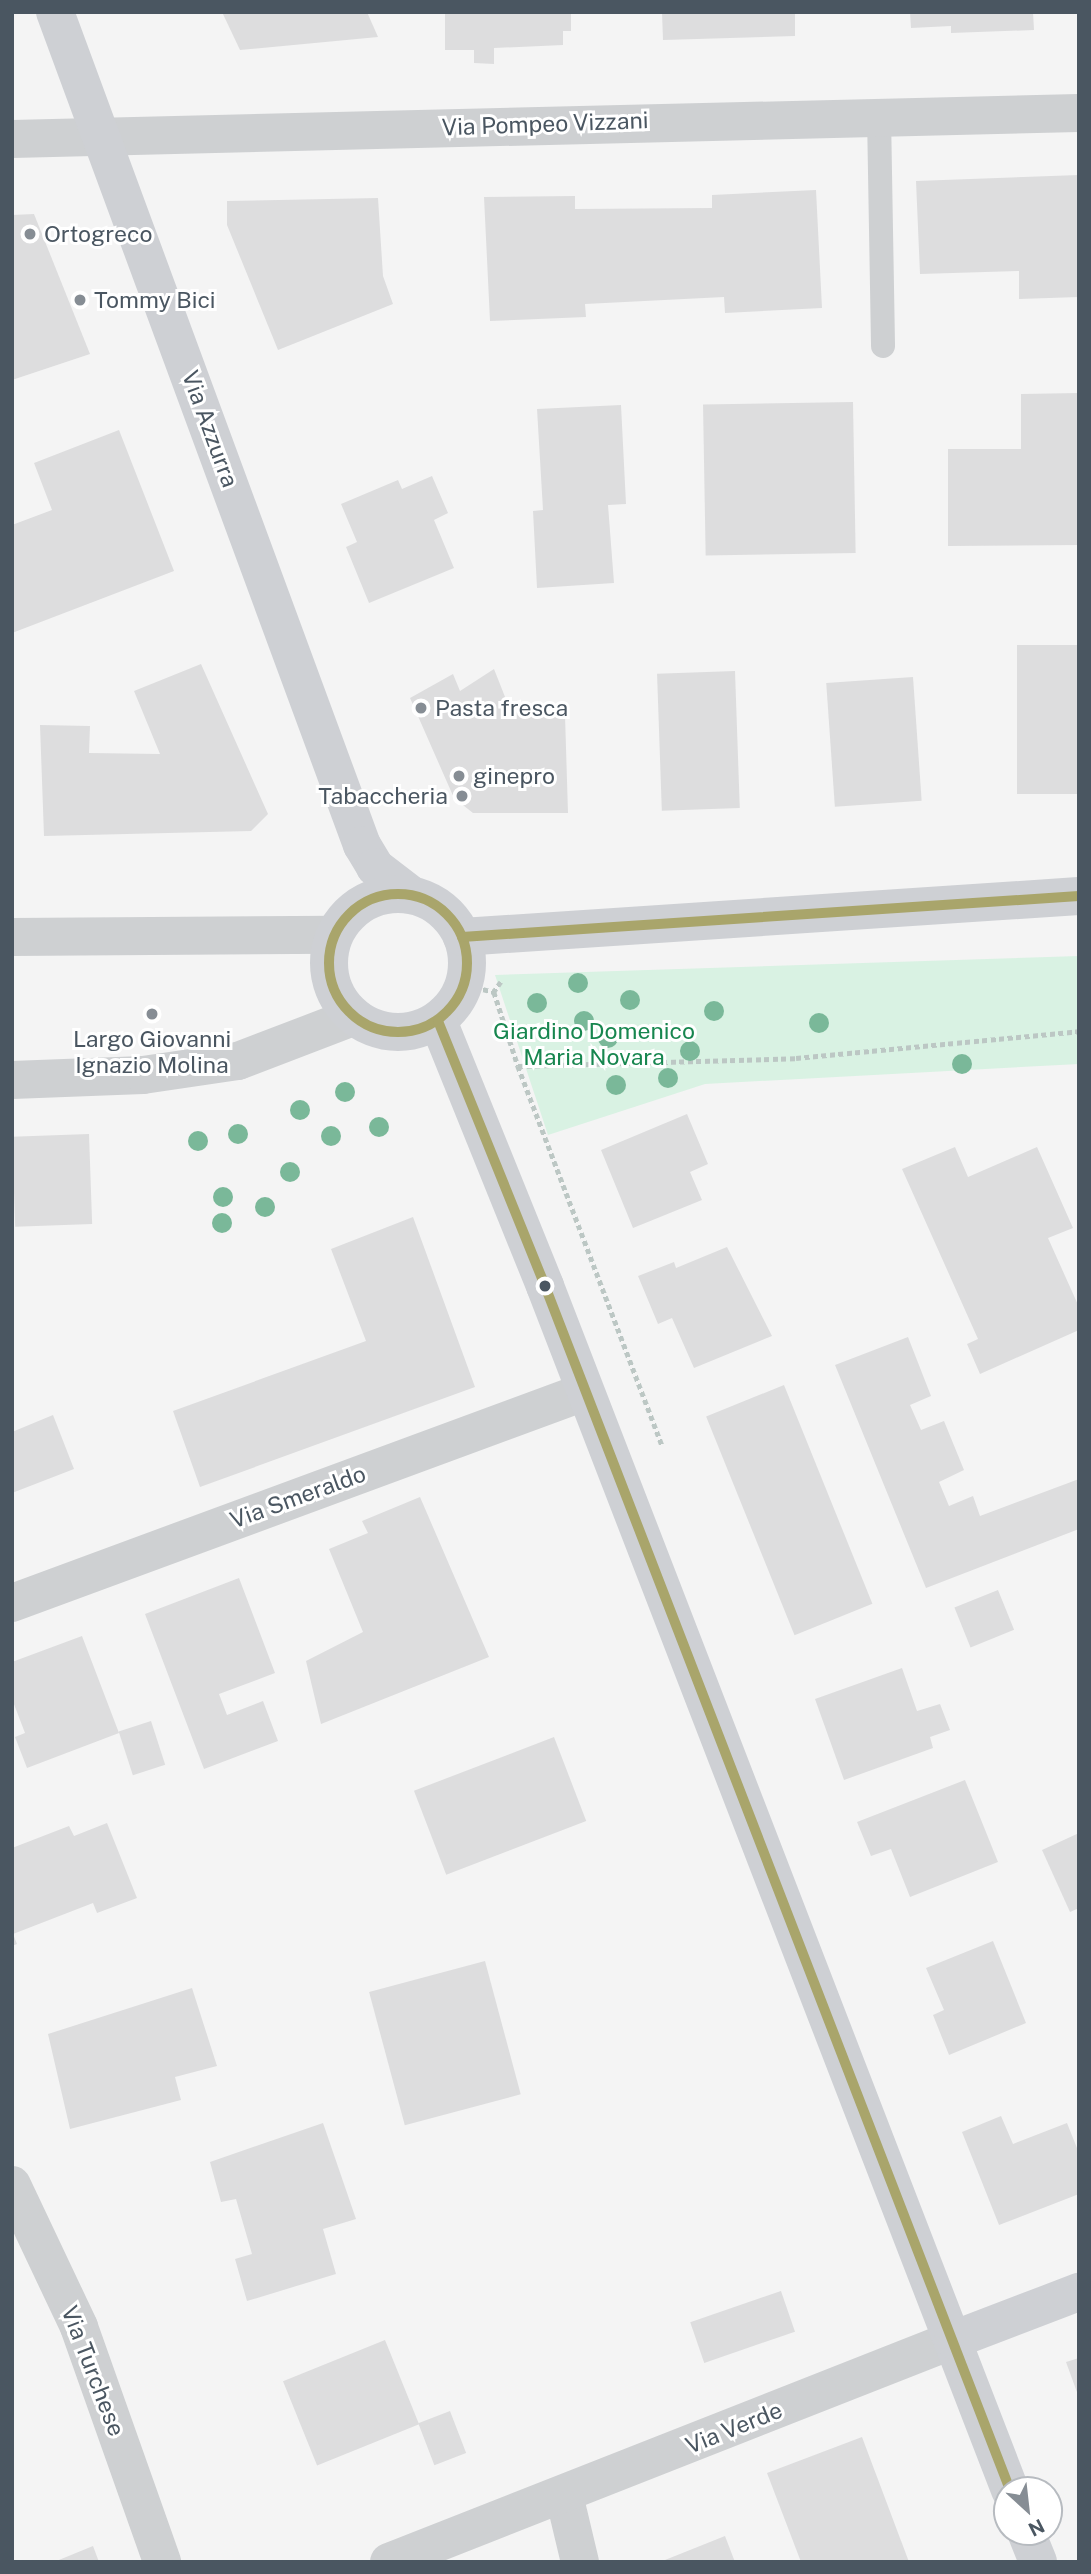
<!DOCTYPE html>
<style>
body{margin:0}
#map{position:relative;width:1091px;height:2574px;overflow:hidden;background:#f4f4f4;font-family:"Public Sans",sans-serif}
div>[style]{position:absolute}
.green>*{inset:0;background:#d9f2e3}
.building>*{inset:0;background:#ddddde;transform-origin:0 0}
.path>*{height:4.5px;margin-top:-2.25px;transform-origin:0;background:repeating-linear-gradient(90deg,#bcc7c4 0 5px,transparent 0 8.5px)}
.lane>*{height:24px;margin:-12px;padding:0 12px;transform-origin:12px;border-radius:12px;background:#ced0d2}
.street>*{height:38px;margin:-19px;padding:0 19px;transform-origin:19px;border-radius:19px;background:#ced0d2}
.secondary>*{height:38px;margin:-19px;padding:0 19px;transform-origin:19px;border-radius:19px;background:#ced0d4}
.secondary>.ring{margin:-19px;padding:0;box-sizing:content-box;background:none;border:38px solid #ced0d4;border-radius:50%}
.bus-1>*{height:10px;margin:-5px;padding:0 5px;transform-origin:5px;border-radius:5px;background:#a9a56b}
.bus-1>.ring{margin:-5px;padding:0;box-sizing:content-box;background:none;border:10px solid #a9a56b;border-radius:50%}
.trees>*{width:20px;height:20px;margin:-10px;border-radius:50%;background:#7ab899}
.dots>*{width:19px;height:19px;translate:-50% -50%;box-sizing:border-box;border:4px solid #fff;border-radius:50%}
span{translate:-50% -50%;white-space:nowrap;text-align:center;line-height:1.15;-webkit-text-stroke:6px #fff;paint-order:stroke}
.street-label{font-size:23px;color:#4a5661}
.poi-label{font-size:23px;color:#4a5661}
.left{translate:0 -50%;text-align:left}
.right{translate:-100% -50%;text-align:right}
.park-label{font-size:23px;color:#17864f}
.frame{position:absolute;inset:0;border:14px solid #4a5661;pointer-events:none}
.north{position:absolute;left:993px;top:2476px;width:70px;height:70px;box-sizing:border-box;background:#fff;border:2px solid #b7bbc0;border-radius:50%;rotate:153deg;font-size:19px;font-weight:700;line-height:28px;text-align:center;color:#4a5661}
.north::after{content:'';display:block;margin:auto;width:24px;height:32px;background:#868d94;clip-path:polygon(50% 0,100% 100%,50% 72%,0 100%)}
</style>
<div id="map">
<div class="green">
<div style="clip-path:polygon(1079px 956px,1079px 1064px,705px 1084px,548px 1135px,495px 975px)"></div>
</div>
<div class="building">
<div style="clip-path:polygon(222px 12px,367px 12px,378px 37px,240px 50px)"></div>
<div style="clip-path:polygon(445px 12px,571px 12px,571px 31px,563px 31px,563px 45px,494px 48px,494px 64px,474px 63px,474px 50px,445px 50px)"></div>
<div style="clip-path:polygon(662px 12px,795px 12px,795px 36px,663px 40px)"></div>
<div style="clip-path:polygon(910px 12px,1033px 12px,1034px 30px,951px 33px,951px 26px,911px 28px)"></div>
<div style="clip-path:polygon(1079px 175px,1079px 297px,1019px 299px,1019px 271px,920px 274px,916px 181px)"></div>
<div style="clip-path:polygon(816px 190px,822px 308px,725px 313px,724px 297px,585px 304px,586px 317px,490px 321px,484px 197px,575px 196px,575px 209px,712px 208px,712px 195px)"></div>
<div style="clip-path:polygon(378px 198px,383px 276px,393px 304px,278px 350px,227px 225px,227px 201px)"></div>
<div style="clip-path:polygon(34px 214px,90px 354px,12px 380px,12px 215px)"></div>
<div style="clip-path:polygon(1079px 393px,1079px 545px,948px 546px,948px 449px,1021px 449px,1021px 394px)"></div>
<div style="left:853px;top:402px;width:151px;height:150px;rotate:89deg"></div>
<div style="clip-path:polygon(621px 405px,626px 504px,608px 505px,614px 583px,537px 588px,533px 511px,543px 510px,537px 409px)"></div>
<div style="clip-path:polygon(119px 430px,174px 571px,12px 633px,12px 525px,52px 510px,34px 463px)"></div>
<div style="clip-path:polygon(432px 476px,448px 513px,434px 520px,454px 568px,369px 603px,346px 547px,357px 542px,341px 504px,398px 480px,402px 489px)"></div>
<div style="left:1079px;top:645px;width:149px;height:62px;rotate:90deg"></div>
<div style="clip-path:polygon(201px 664px,268px 814px,251px 831px,44px 836px,40px 725px,90px 726px,89px 753px,160px 754px,134px 691px)"></div>
<div style="clip-path:polygon(494px 669px,511px 712px,565px 715px,568px 813px,473px 813px,454px 798px,410px 698px,453px 674px,460px 691px)"></div>
<div style="left:735px;top:671px;width:137px;height:78px;rotate:88deg"></div>
<div style="left:913px;top:677px;width:124px;height:87px;rotate:86deg"></div>
<div style="clip-path:polygon(687px 1114px,708px 1164px,690px 1172px,702px 1200px,633px 1228px,601px 1150px)"></div>
<div style="left:89px;top:1134px;width:90px;height:77px;rotate:88deg"></div>
<div style="clip-path:polygon(955px 1147px,968px 1177px,1037px 1147px,1073px 1228px,1048px 1238px,1079px 1307px,1079px 1330px,980px 1374px,967px 1344px,978px 1339px,902px 1169px)"></div>
<div style="clip-path:polygon(413px 1217px,475px 1387px,200px 1487px,173px 1411px,366px 1341px,331px 1249px)"></div>
<div style="clip-path:polygon(727px 1247px,772px 1336px,694px 1368px,672px 1318px,658px 1324px,638px 1276px,674px 1262px,676px 1268px)"></div>
<div style="clip-path:polygon(908px 1337px,931px 1396px,910px 1405px,921px 1430px,944px 1421px,964px 1470px,939px 1482px,949px 1506px,973px 1496px,980px 1516px,1079px 1479px,1079px 1529px,926px 1588px,835px 1365px)"></div>
<div style="left:784px;top:1385px;width:236px;height:84px;rotate:68deg"></div>
<div style="clip-path:polygon(53px 1415px,74px 1469px,12px 1493px,12px 1432px)"></div>
<div style="clip-path:polygon(420px 1497px,489px 1657px,321px 1724px,306px 1661px,363px 1632px,329px 1549px,368px 1533px,362px 1521px)"></div>
<div style="clip-path:polygon(239px 1578px,275px 1673px,219px 1694px,227px 1715px,263px 1701px,278px 1741px,204px 1769px,145px 1614px)"></div>
<div style="left:998px;top:1590px;width:43px;height:47px;rotate:68deg"></div>
<div style="clip-path:polygon(82px 1636px,119px 1733px,27px 1768px,15px 1737px,25px 1733px,12px 1699px,12px 1662px)"></div>
<div style="clip-path:polygon(902px 1668px,917px 1711px,940px 1704px,950px 1730px,930px 1737px,933px 1748px,844px 1780px,815px 1699px)"></div>
<div style="left:151px;top:1721px;width:46px;height:34px;rotate:72deg"></div>
<div style="left:554px;top:1737px;width:90px;height:150px;rotate:69deg"></div>
<div style="clip-path:polygon(965px 1780px,998px 1862px,910px 1897px,891px 1849px,871px 1856px,857px 1822px)"></div>
<div style="clip-path:polygon(107px 1823px,137px 1898px,97px 1913px,93px 1903px,13px 1934px,17px 1944px,12px 1946px,12px 1848px,69px 1826px,74px 1836px)"></div>
<div style="clip-path:polygon(1079px 1833px,1079px 1908px,1070px 1912px,1042px 1850px)"></div>
<div style="clip-path:polygon(993px 1941px,1026px 2023px,949px 2055px,933px 2015px,944px 2010px,926px 1968px)"></div>
<div style="left:485px;top:1961px;width:138px;height:120px;rotate:75deg"></div>
<div style="clip-path:polygon(192px 1988px,217px 2066px,175px 2077px,181px 2100px,70px 2129px,48px 2034px)"></div>
<div style="clip-path:polygon(1001px 2116px,1013px 2144px,1067px 2123px,1079px 2153px,1079px 2194px,999px 2225px,962px 2132px)"></div>
<div style="clip-path:polygon(323px 2123px,356px 2219px,323px 2229px,336px 2274px,247px 2301px,235px 2259px,252px 2254px,236px 2199px,221px 2202px,210px 2162px)"></div>
<div style="left:781px;top:2291px;width:43px;height:96px;rotate:71deg"></div>
<div style="left:385px;top:2340px;width:91px;height:110px;rotate:68deg"></div>
<div style="clip-path:polygon(1079px 2358px,1079px 2395px,1078px 2395px,1066px 2362px)"></div>
<div style="left:450px;top:2411px;width:45px;height:34px;rotate:69deg"></div>
<div style="clip-path:polygon(862px 2437px,909px 2562px,801px 2562px,767px 2473px)"></div>
<div style="clip-path:polygon(725px 2536px,735px 2562px,660px 2562px)"></div>
<div style="clip-path:polygon(93px 2546px,99px 2562px,54px 2562px)"></div>
</div>
<div class="path">
<div style="left:501px;top:982px;width:12px;rotate:125deg"></div>
<div style="left:494px;top:992px;width:78px;rotate:72deg"></div>
<div style="left:518px;top:1066px;width:405px;rotate:69.2deg"></div>
<div style="left:475px;top:987px;width:20px;rotate:15deg"></div>
<div style="left:518px;top:1066px;width:278px;rotate:-1.6deg"></div>
<div style="left:796px;top:1058px;width:284px;rotate:-5.4deg"></div>
</div>
<div class="lane">
<div style="left:879px;top:115px;width:231px;rotate:89deg"></div>
</div>
<div class="street">
<div style="left:12px;top:139px;width:1067px;rotate:-1.4deg"></div>
<div style="left:12px;top:937px;width:322px;rotate:-0.4deg"></div>
<div style="left:12px;top:1080px;width:131px;rotate:-2.2deg"></div>
<div style="left:143px;top:1075px;width:96px;rotate:-8.4deg"></div>
<div style="left:238px;top:1061px;width:123px;rotate:-20.9deg"></div>
<div style="left:12px;top:1603px;width:610px;rotate:-20.25deg"></div>
<div style="left:12px;top:2185px;width:157px;rotate:64.7deg"></div>
<div style="left:79px;top:2327px;width:249px;rotate:70.5deg"></div>
<div style="left:564px;top:2495px;width:69px;rotate:76.6deg"></div>
<div style="left:389px;top:2562px;width:606px;rotate:-21.49deg"></div>
</div>
<div class="secondary">
<div style="left:55px;top:12px;width:888px;rotate:69.77deg"></div>
<div style="left:362px;top:845px;width:26px;rotate:59deg"></div>
<div style="left:375px;top:867px;width:44px;rotate:37.6deg"></div>
<div class="ring" style="left:329px;top:894px;width:100px;height:100px"></div>
<div style="left:462px;top:937px;width:618px;rotate:-3.8deg"></div>
<div style="left:438px;top:1021px;width:286px;rotate:68deg"></div>
<div style="left:545px;top:1286px;width:1291px;rotate:68.88deg"></div>
<div style="left:953px;top:2340px;width:135px;rotate:-20.9deg"></div>
<div style="left:1026px;top:2532px;width:32px;rotate:68deg"></div>
</div>
<div class="bus-1">
<div class="ring" style="left:329px;top:894px;width:128px;height:128px"></div>
<div style="left:462px;top:937px;width:618px;rotate:-3.8deg"></div>
<div style="left:438px;top:1021px;width:286px;rotate:68deg"></div>
<div style="left:545px;top:1286px;width:1291px;rotate:68.88deg"></div>
</div>
<div class="trees">
<div style="left:578px;top:983px"></div>
<div style="left:630px;top:1000px"></div>
<div style="left:537px;top:1003px"></div>
<div style="left:714px;top:1011px"></div>
<div style="left:584px;top:1021px"></div>
<div style="left:819px;top:1023px"></div>
<div style="left:608px;top:1038px"></div>
<div style="left:690px;top:1051px"></div>
<div style="left:962px;top:1064px"></div>
<div style="left:668px;top:1078px"></div>
<div style="left:616px;top:1085px"></div>
<div style="left:345px;top:1092px"></div>
<div style="left:300px;top:1110px"></div>
<div style="left:379px;top:1127px"></div>
<div style="left:238px;top:1134px"></div>
<div style="left:331px;top:1136px"></div>
<div style="left:198px;top:1141px"></div>
<div style="left:290px;top:1172px"></div>
<div style="left:223px;top:1197px"></div>
<div style="left:265px;top:1207px"></div>
<div style="left:222px;top:1223px"></div>
</div>
<div class="dots">
<div style="left:30px;top:234px;background:#868d94"></div>
<div style="left:80px;top:300px;background:#868d94"></div>
<div style="left:421px;top:708px;background:#868d94"></div>
<div style="left:459px;top:776px;background:#868d94"></div>
<div style="left:462px;top:796px;background:#868d94"></div>
<div style="left:152px;top:1014px;background:#868d94"></div>
<div style="left:545px;top:1286px;background:#4a5661"></div>
</div>
<div class="street-label">
<span style="left:545px;top:124px;rotate:-2deg">Via Pompeo Vizzani</span>
<span style="left:210px;top:429px;rotate:70deg">Via Azzurra</span>
<span style="left:298px;top:1497px;rotate:-20deg">Via Smeraldo</span>
<span style="left:93px;top:2371px;rotate:69deg">Via Turchese</span>
<span style="left:734px;top:2428px;rotate:-22deg">Via Verde</span>
</div>
<div class="poi-label">
<span class="left" style="left:44px;top:234px">Ortogreco</span>
<span class="left" style="left:94px;top:300px">Tommy Bici</span>
<span class="left" style="left:435px;top:708px">Pasta fresca</span>
<span class="left" style="left:473px;top:776px">ginepro</span>
<span class="right" style="left:448px;top:796px">Tabaccheria</span>
<span style="left:152px;top:1052px">Largo Giovanni<br>Ignazio Molina</span>
</div>
<div class="park-label">
<span style="left:594px;top:1044px">Giardino Domenico<br>Maria Novara</span>
</div>
<div class="frame"></div>
<div class="north">N</div>
</div>
